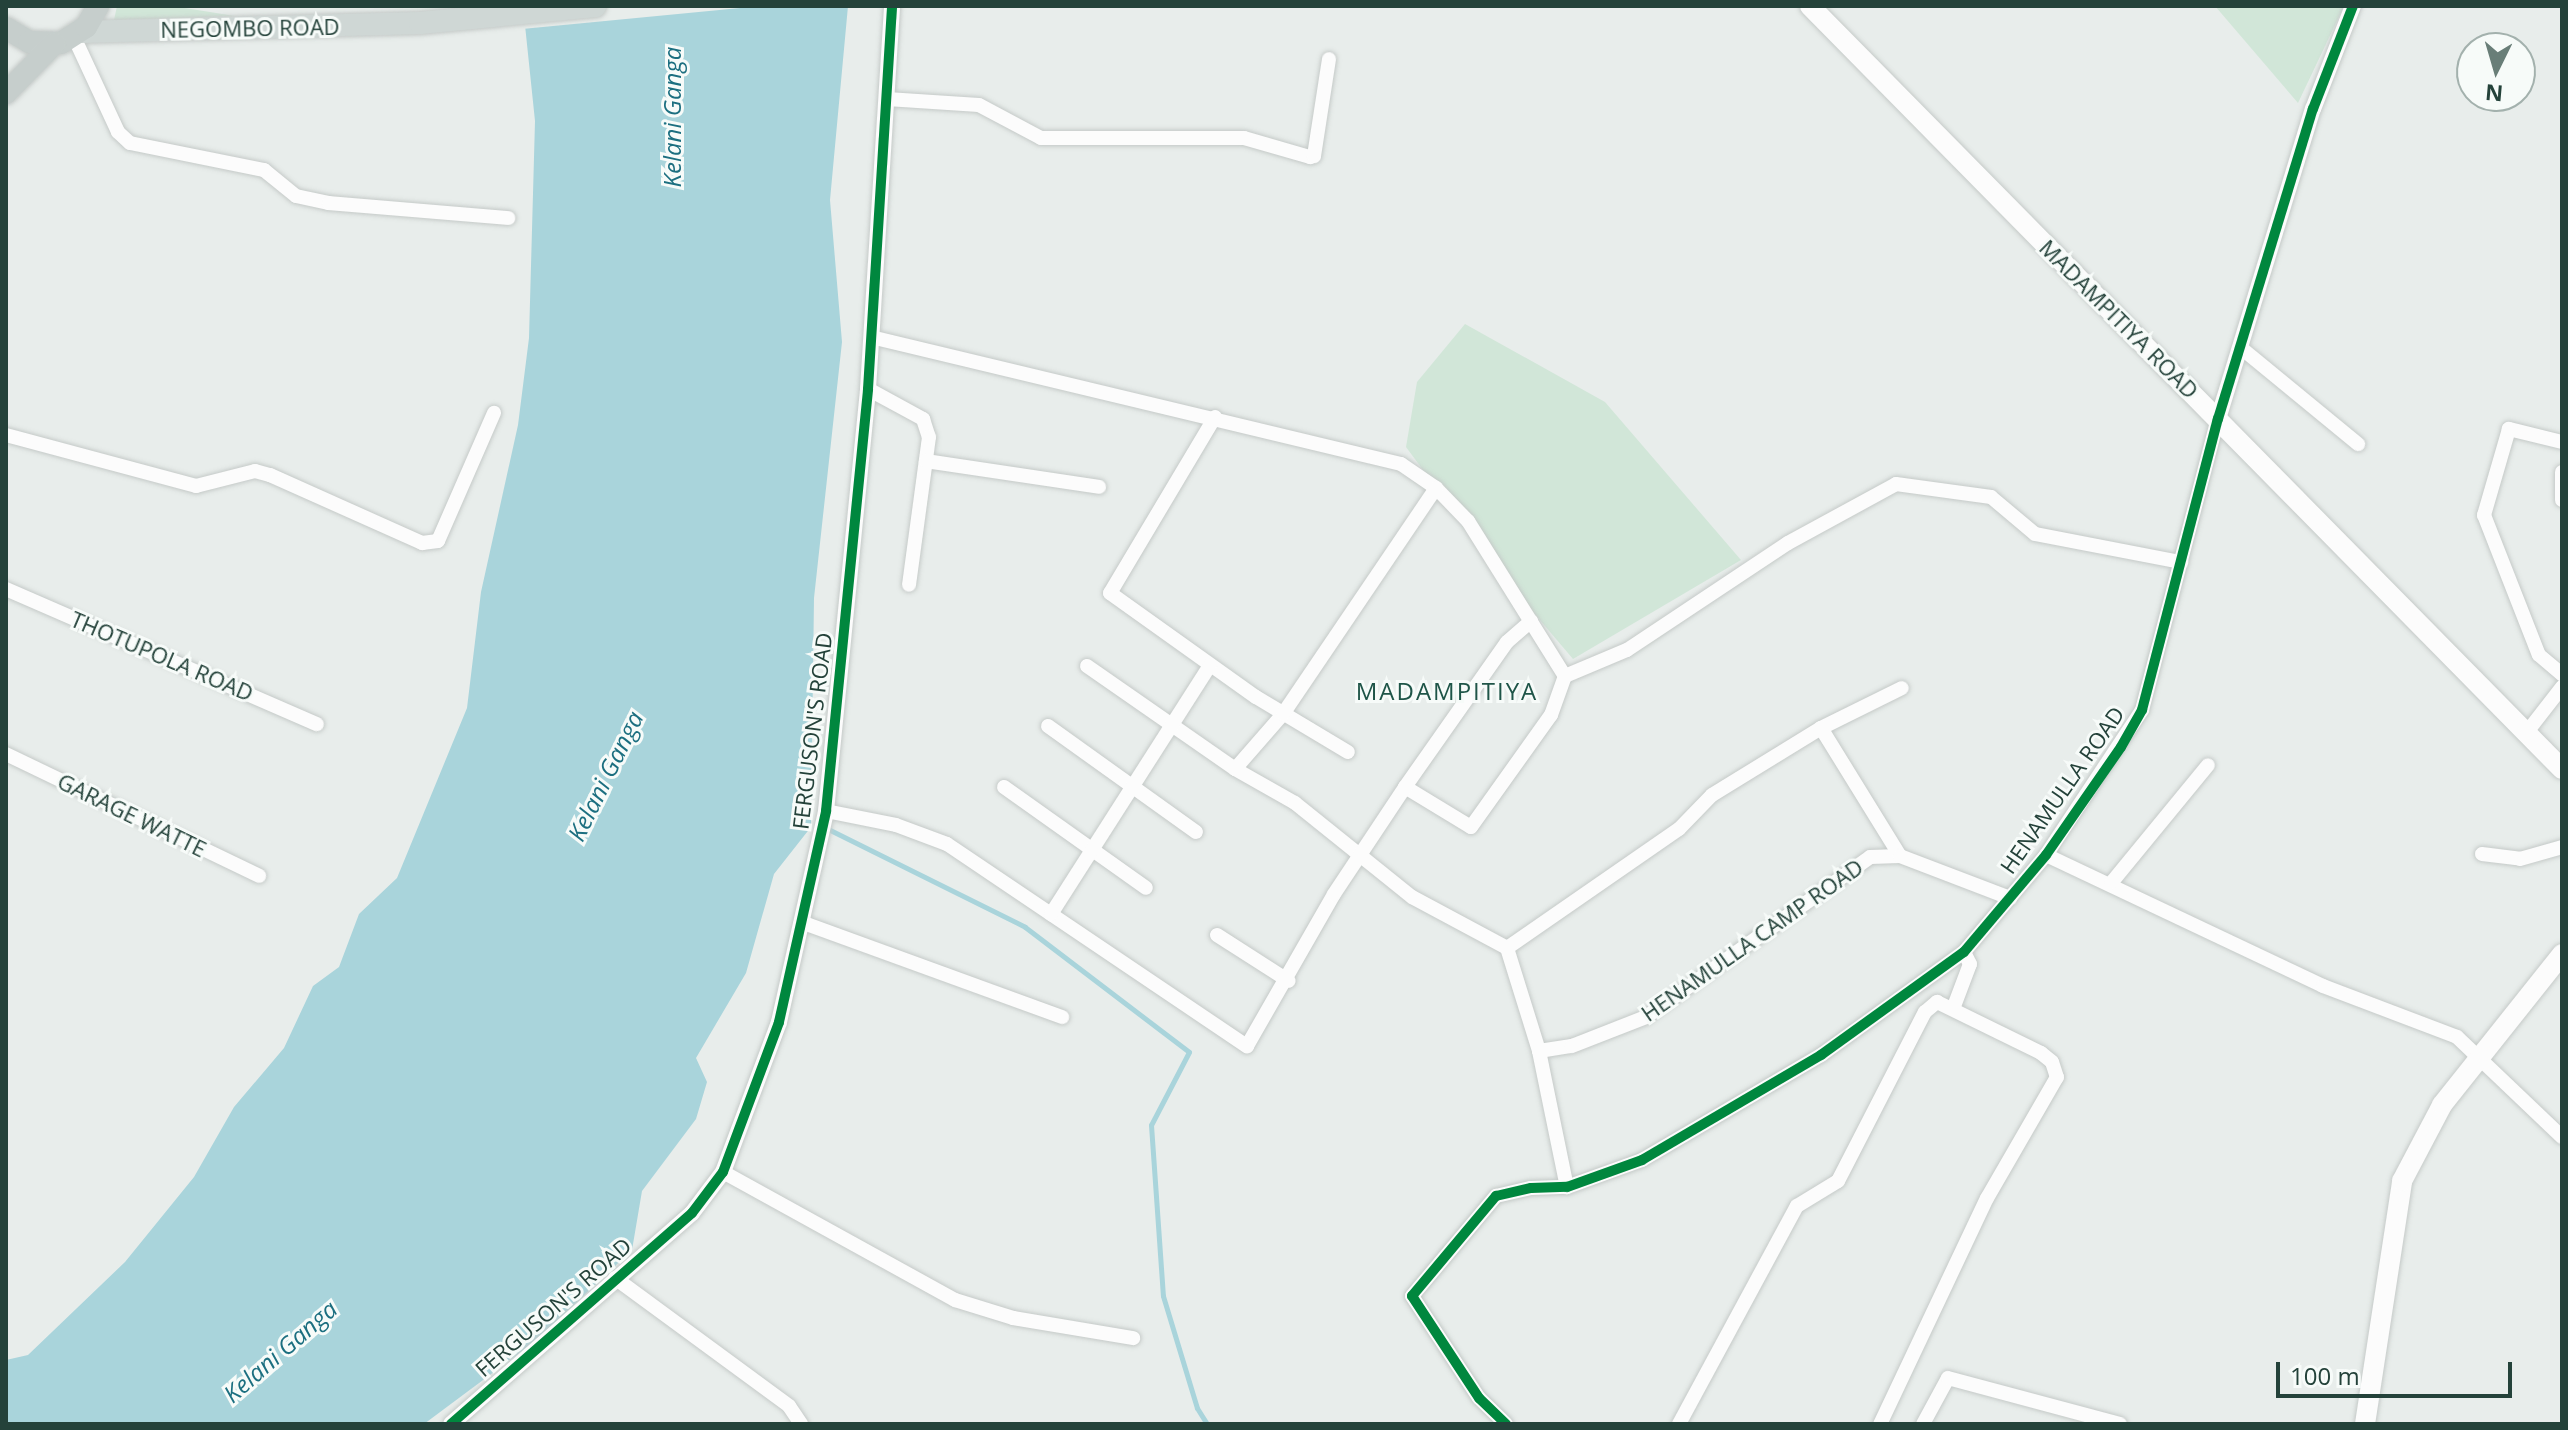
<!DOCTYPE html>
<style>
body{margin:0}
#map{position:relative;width:2568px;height:1430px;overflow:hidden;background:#e8edeb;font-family:"Open Sans",sans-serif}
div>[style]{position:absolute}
.green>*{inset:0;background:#d1e6d8}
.water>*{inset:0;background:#a9d4db}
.pier>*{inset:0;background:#e8edeb}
.stream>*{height:5px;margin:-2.5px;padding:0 2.5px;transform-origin:2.5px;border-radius:2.5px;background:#a9d4db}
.roads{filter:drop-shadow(0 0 2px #c5cac8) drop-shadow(0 0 2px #c5cac8)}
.minor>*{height:14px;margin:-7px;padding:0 7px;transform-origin:7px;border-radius:7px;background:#fcfcfc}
.tertiary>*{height:16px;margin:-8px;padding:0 8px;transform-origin:8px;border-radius:8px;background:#fcfcfc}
.secondary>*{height:20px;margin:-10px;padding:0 10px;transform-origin:10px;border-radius:10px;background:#fcfcfc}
.primary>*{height:22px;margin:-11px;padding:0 11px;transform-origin:11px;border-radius:11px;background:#cfd7d5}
.trunk>*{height:22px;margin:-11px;padding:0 11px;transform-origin:11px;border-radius:11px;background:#c6cecc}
.cycleway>*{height:10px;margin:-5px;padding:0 5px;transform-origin:5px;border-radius:5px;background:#00873e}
span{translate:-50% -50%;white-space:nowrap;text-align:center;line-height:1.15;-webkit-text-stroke:6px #f7fbf9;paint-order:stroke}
.street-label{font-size:22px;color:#24423a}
.water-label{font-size:24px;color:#1c6f80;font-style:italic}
.neighbourhood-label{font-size:24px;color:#1f5548;letter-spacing:2px}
.frame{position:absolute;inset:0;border:8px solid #24423a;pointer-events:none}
.north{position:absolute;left:2456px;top:32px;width:80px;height:80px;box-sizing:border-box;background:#f7fbf9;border:2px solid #a3b1ad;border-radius:50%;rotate:185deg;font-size:22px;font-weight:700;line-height:32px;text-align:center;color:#24423a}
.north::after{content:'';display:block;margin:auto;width:28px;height:36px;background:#697e78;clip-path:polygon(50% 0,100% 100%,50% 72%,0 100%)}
.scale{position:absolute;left:2276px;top:1362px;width:236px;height:36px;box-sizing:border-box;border:4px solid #24423a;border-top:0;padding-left:10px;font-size:24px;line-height:28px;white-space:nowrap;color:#24423a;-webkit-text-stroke:6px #f7fbf9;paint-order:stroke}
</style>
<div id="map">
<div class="green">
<div style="clip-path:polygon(117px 6px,172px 6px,235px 16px,114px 20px)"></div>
<div style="clip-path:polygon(2215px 6px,2344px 6px,2298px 103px)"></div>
<div style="clip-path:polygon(1465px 324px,1605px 402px,1741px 560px,1573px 659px,1495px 567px,1406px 447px,1417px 382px)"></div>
</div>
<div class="water">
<div style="clip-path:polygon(523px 6px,848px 6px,830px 200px,842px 342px,814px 598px,811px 827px,774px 874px,746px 973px,696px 1058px,707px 1082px,696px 1119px,642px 1191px,632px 1250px,538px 1339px,424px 1424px,6px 1424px,6px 1360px,28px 1355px,125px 1262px,194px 1177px,234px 1107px,284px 1048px,313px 986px,339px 967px,359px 914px,397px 878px,467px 708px,481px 592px,518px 425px,529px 338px,535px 121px)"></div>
</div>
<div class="pier">
<div style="clip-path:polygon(519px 6px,761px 6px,522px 29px)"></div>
</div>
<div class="stream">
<div style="left:826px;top:828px;width:222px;rotate:26.4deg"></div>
<div style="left:1025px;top:927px;width:206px;rotate:37.3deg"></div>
<div style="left:1189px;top:1052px;width:82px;rotate:117.5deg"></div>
<div style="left:1151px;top:1125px;width:171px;rotate:86deg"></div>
<div style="left:1163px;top:1296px;width:117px;rotate:73.1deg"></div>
<div style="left:1197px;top:1408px;width:19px;rotate:58deg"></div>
</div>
<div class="roads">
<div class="minor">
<div style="left:74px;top:37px;width:105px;rotate:65.1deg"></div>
<div style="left:118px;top:132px;width:16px;rotate:43deg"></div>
<div style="left:130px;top:143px;width:137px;rotate:11.4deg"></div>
<div style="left:264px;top:170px;width:41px;rotate:39.1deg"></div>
<div style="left:296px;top:196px;width:34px;rotate:12deg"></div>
<div style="left:329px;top:203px;width:180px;rotate:4.8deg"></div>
<div style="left:887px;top:99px;width:92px;rotate:3.7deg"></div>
<div style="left:979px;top:105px;width:70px;rotate:28deg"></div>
<div style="left:1041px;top:138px;width:203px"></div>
<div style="left:1244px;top:138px;width:69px;rotate:16.1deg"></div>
<div style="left:1310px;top:157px;width:4px;rotate:-14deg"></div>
<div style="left:1314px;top:156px;width:98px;rotate:-81.2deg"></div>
<div style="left:871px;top:337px;width:545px;rotate:13.48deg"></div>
<div style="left:1401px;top:464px;width:42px;rotate:34.4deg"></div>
<div style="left:1436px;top:488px;width:46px;rotate:45.9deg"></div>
<div style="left:1468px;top:521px;width:183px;rotate:58deg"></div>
<div style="left:1565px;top:676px;width:67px;rotate:-22.8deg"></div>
<div style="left:1627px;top:650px;width:193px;rotate:-33.6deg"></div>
<div style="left:1788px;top:543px;width:123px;rotate:-28.6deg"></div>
<div style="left:1896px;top:484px;width:96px;rotate:7.8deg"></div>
<div style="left:1991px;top:497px;width:57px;rotate:40.1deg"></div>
<div style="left:2035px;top:534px;width:149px;rotate:10.9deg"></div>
<div style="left:2240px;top:347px;width:153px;rotate:39.4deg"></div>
<div style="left:868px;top:389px;width:63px;rotate:28.6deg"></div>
<div style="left:923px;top:419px;width:19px;rotate:72deg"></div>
<div style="left:929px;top:437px;width:149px;rotate:97.7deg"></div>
<div style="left:1215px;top:417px;width:205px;rotate:120.8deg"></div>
<div style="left:1110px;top:593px;width:179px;rotate:35.5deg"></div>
<div style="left:1256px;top:697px;width:107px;rotate:30.9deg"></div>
<div style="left:6px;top:435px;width:197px;rotate:15deg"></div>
<div style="left:196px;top:486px;width:61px;rotate:-14.3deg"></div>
<div style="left:255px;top:471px;width:16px;rotate:15deg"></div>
<div style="left:270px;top:475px;width:167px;rotate:24.1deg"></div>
<div style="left:422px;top:543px;width:16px;rotate:-7deg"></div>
<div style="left:438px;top:541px;width:140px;rotate:-66.4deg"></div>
<div style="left:2562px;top:442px;width:55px;rotate:-166.2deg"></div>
<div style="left:2509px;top:429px;width:90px;rotate:106.2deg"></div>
<div style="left:2484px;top:515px;width:150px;rotate:68.6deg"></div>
<div style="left:2539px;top:655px;width:30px;rotate:40deg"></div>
<div style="left:926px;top:461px;width:175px;rotate:8.5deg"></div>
<div style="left:2562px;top:472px;width:28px;rotate:90deg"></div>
<div style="left:6px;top:589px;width:339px;rotate:23.5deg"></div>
<div style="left:1087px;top:666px;width:180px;rotate:34.8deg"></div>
<div style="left:1235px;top:769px;width:69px;rotate:29.5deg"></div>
<div style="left:1295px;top:803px;width:150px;rotate:38.8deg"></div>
<div style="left:1412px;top:897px;width:108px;rotate:28.2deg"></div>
<div style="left:1507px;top:948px;width:108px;rotate:72.7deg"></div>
<div style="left:1539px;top:1051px;width:139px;rotate:78.4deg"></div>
<div style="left:1048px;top:726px;width:182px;rotate:35.6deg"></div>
<div style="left:1821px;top:728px;width:90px;rotate:-26.3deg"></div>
<div style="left:2527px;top:732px;width:57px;rotate:-52.1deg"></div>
<div style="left:6px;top:754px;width:281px;rotate:25.7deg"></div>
<div style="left:1235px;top:769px;width:73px;rotate:-48.9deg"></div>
<div style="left:1283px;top:714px;width:273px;rotate:-55.9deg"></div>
<div style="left:1004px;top:787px;width:174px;rotate:35.4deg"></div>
<div style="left:1405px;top:787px;width:77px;rotate:31.2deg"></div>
<div style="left:1471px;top:827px;width:138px;rotate:-54.5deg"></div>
<div style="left:1551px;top:715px;width:41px;rotate:-70.3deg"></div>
<div style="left:826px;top:811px;width:71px;rotate:11.3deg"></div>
<div style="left:896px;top:825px;width:54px;rotate:20.4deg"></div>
<div style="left:947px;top:844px;width:362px;rotate:34deg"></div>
<div style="left:1247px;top:1046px;width:175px;rotate:-60.2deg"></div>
<div style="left:1334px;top:894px;width:128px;rotate:-56.4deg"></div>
<div style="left:1405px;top:787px;width:177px;rotate:-54.9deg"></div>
<div style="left:1507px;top:642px;width:32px;rotate:-41deg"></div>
<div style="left:2482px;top:854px;width:38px;rotate:7deg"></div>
<div style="left:2520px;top:859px;width:44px;rotate:-15.9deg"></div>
<div style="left:2046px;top:855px;width:306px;rotate:25.3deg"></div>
<div style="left:2323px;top:986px;width:143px;rotate:20.8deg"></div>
<div style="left:2457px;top:1037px;width:145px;rotate:43.6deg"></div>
<div style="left:2112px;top:882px;width:151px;rotate:-50.6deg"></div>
<div style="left:1051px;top:914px;width:295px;rotate:-57.4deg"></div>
<div style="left:801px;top:922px;width:278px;rotate:20deg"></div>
<div style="left:1217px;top:935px;width:85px;rotate:32.6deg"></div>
<div style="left:1507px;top:948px;width:209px;rotate:-34.7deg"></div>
<div style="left:1679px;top:829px;width:47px;rotate:-45.9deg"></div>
<div style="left:1712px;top:795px;width:128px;rotate:-31.6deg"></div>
<div style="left:1821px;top:728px;width:150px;rotate:58.3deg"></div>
<div style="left:1953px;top:1009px;width:48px;rotate:-69.3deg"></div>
<div style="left:1970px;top:964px;width:13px;rotate:-117deg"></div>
<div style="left:1539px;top:1051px;width:33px;rotate:-9deg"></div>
<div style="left:1572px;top:1046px;width:79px;rotate:-21.4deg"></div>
<div style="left:1646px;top:1017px;width:275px;rotate:-35.5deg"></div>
<div style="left:1870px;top:857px;width:30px;rotate:-2deg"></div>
<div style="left:1900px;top:856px;width:118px;rotate:20.9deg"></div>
<div style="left:723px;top:1172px;width:265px;rotate:28.9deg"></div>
<div style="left:955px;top:1300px;width:61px;rotate:17.2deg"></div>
<div style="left:1013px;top:1318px;width:122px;rotate:9.5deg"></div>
<div style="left:615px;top:1278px;width:216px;rotate:36.3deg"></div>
<div style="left:789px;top:1406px;width:22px;rotate:56deg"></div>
<div style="left:1506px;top:1424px;width:37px;rotate:-136deg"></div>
<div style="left:1479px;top:1398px;width:122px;rotate:-123.3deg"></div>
<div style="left:1412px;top:1296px;width:131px;rotate:-50deg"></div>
<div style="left:1496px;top:1196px;width:36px;rotate:-13deg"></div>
<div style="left:1531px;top:1188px;width:36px;rotate:-2deg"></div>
<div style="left:1567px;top:1187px;width:80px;rotate:-19.8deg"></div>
<div style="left:1642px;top:1160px;width:208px;rotate:-30.4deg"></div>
<div style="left:1821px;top:1055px;width:176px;rotate:-35.8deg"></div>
<div style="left:1964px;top:952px;width:127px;rotate:-49.8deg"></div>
<div style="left:2046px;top:855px;width:174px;rotate:-56.5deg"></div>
<div style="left:2142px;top:710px;width:301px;rotate:-75.4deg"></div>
<div style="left:1679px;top:1424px;width:248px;rotate:-61.6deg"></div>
<div style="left:1797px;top:1206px;width:48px;rotate:-31.4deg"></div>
<div style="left:1838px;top:1181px;width:190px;rotate:-62.8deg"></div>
<div style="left:1925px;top:1012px;width:16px;rotate:-40deg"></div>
<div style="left:1937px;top:1002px;width:116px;rotate:26.1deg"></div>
<div style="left:2041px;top:1053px;width:14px;rotate:39deg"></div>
<div style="left:2052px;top:1062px;width:16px;rotate:72deg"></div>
<div style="left:2057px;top:1077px;width:140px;rotate:120deg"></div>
<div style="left:1987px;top:1198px;width:250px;rotate:115.3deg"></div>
<div style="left:1923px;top:1424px;width:52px;rotate:-61.5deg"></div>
<div style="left:1948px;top:1378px;width:178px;rotate:15deg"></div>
</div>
<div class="tertiary">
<div style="left:2218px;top:419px;width:324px;rotate:-73deg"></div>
<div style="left:2313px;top:109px;width:110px;rotate:-68.8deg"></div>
<div style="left:451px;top:1424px;width:320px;rotate:-41.2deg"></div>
<div style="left:692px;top:1213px;width:51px;rotate:-52.9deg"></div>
<div style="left:723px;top:1172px;width:160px;rotate:-69.5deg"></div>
<div style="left:779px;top:1022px;width:216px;rotate:-77.4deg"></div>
<div style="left:826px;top:811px;width:424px;rotate:-84.3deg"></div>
<div style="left:868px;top:389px;width:384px;rotate:-86.4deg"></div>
</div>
<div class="secondary">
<div style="left:1810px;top:6px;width:1071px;rotate:45.42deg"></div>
<div style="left:2365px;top:1424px;width:246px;rotate:-81.3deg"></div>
<div style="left:2402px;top:1181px;width:86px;rotate:-62.2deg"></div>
<div style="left:2442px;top:1105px;width:193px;rotate:-51.5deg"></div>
</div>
<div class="primary">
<div style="left:80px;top:32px;width:340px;rotate:-1.5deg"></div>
<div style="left:420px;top:23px;width:176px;rotate:-5.5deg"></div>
</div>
<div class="trunk">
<div style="left:6px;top:28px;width:27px;rotate:31deg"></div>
<div style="left:29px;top:42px;width:32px;rotate:2deg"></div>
<div style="left:61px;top:43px;width:30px;rotate:-33deg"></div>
<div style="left:86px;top:27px;width:24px;rotate:-60deg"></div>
<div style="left:6px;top:93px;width:69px;rotate:-45.6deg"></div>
</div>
</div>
<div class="cycleway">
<div style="left:451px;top:1424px;width:320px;rotate:-41.2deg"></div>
<div style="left:692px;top:1213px;width:51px;rotate:-52.9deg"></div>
<div style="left:723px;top:1172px;width:160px;rotate:-69.5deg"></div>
<div style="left:779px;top:1022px;width:216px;rotate:-77.4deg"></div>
<div style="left:826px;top:811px;width:424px;rotate:-84.3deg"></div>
<div style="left:868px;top:389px;width:384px;rotate:-86.4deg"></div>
<div style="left:1506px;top:1424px;width:37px;rotate:-136deg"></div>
<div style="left:1479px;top:1398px;width:122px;rotate:-123.3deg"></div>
<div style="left:1412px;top:1296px;width:131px;rotate:-50deg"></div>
<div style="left:1496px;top:1196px;width:36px;rotate:-13deg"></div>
<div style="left:1531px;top:1188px;width:36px;rotate:-2deg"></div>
<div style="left:1567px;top:1187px;width:80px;rotate:-19.8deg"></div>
<div style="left:1642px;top:1160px;width:208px;rotate:-30.4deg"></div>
<div style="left:1821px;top:1055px;width:176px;rotate:-35.8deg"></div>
<div style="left:1964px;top:952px;width:127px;rotate:-49.8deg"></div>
<div style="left:2046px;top:855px;width:131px;rotate:-55.2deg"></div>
<div style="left:2121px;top:747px;width:43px;rotate:-60.4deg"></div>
<div style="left:2142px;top:710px;width:301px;rotate:-75.4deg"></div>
<div style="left:2218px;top:419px;width:324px;rotate:-73deg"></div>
<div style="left:2313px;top:109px;width:110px;rotate:-68.8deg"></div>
</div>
<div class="street-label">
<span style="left:250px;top:28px;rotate:-1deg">NEGOMBO ROAD</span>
<span style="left:2119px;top:319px;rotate:45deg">MADAMPITIYA ROAD</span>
<span style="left:162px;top:656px;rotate:23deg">THOTUPOLA ROAD</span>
<span style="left:812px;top:731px;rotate:-83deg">FERGUSON'S ROAD</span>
<span style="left:2062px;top:790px;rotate:-55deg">HENAMULLA ROAD</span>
<span style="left:132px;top:815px;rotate:26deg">GARAGE WATTE</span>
<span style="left:1752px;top:940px;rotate:-35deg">HENAMULLA CAMP ROAD</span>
<span style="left:553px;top:1307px;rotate:-41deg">FERGUSON'S ROAD</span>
</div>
<div class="water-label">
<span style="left:672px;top:117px;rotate:-90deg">Kelani Ganga</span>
<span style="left:605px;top:776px;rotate:-64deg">Kelani Ganga</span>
<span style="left:280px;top:1351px;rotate:-41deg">Kelani Ganga</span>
</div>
<div class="neighbourhood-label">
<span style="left:1447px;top:691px">MADAMPITIYA</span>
</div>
<div class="frame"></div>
<div class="north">N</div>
<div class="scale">100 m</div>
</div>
